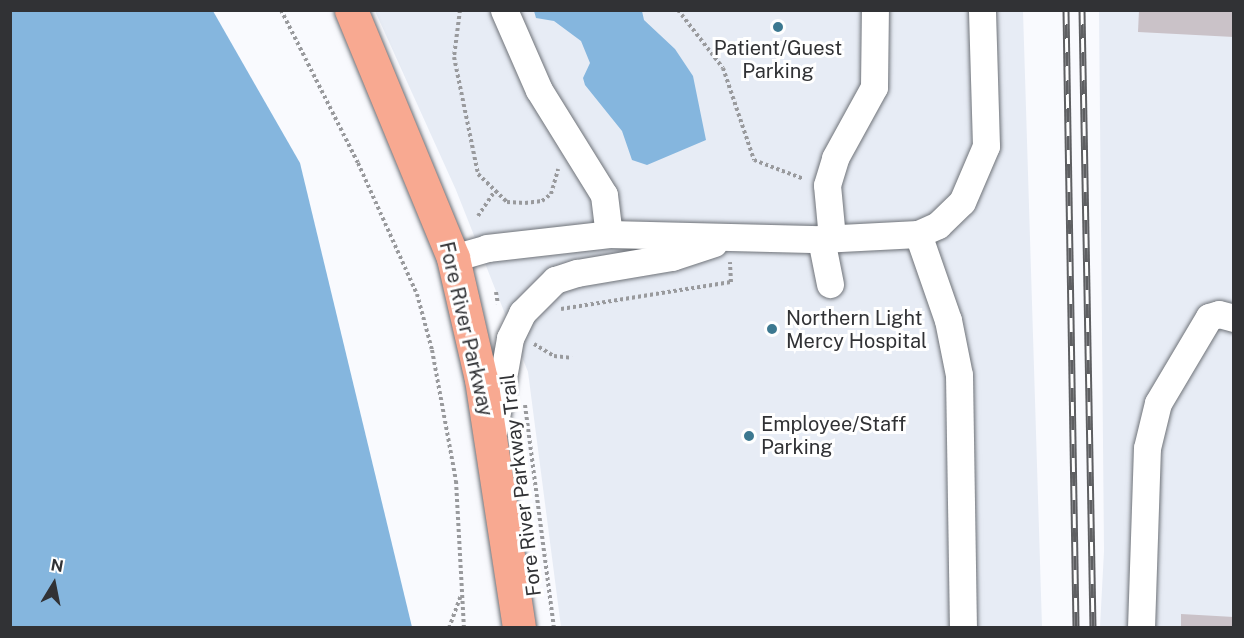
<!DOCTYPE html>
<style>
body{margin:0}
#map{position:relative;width:1244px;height:638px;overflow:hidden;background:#f9fafe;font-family:"Public Sans",sans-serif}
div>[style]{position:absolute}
.built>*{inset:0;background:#e7ecf5}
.water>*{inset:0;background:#85b6de}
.building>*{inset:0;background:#cac2c8}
.path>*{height:4px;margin-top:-2px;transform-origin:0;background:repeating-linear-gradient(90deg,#999a9d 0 3px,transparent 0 6px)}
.roads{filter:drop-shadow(0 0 2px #6e7278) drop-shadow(0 0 2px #6e7278)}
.minor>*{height:27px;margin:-13.5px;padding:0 13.5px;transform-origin:13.5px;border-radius:13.5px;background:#fff}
.major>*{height:33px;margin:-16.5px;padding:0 16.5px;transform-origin:16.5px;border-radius:16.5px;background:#f8a991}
.rail>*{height:7px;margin-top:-3.5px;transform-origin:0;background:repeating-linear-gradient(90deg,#fff 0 14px,#5e5f62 0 28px);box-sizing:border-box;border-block:2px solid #5e5f62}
.dots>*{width:16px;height:16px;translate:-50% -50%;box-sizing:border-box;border:3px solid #fff;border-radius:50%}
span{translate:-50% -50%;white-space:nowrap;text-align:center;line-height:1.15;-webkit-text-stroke:6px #fff;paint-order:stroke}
.poi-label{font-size:20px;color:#313235}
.left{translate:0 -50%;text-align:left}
.street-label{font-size:20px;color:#313235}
.frame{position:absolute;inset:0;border:12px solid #313235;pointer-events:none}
.north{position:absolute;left:24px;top:554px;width:60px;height:60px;-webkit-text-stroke:4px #fff;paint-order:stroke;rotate:10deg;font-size:16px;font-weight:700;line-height:24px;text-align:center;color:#313235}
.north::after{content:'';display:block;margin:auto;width:21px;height:27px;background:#313235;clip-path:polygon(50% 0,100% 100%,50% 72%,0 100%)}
</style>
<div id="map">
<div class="built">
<div style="clip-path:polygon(375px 11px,1023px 11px,1042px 627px,561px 627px,528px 372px,456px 190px)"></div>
<div style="clip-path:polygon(1099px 11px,1233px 11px,1233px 627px,1100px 627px,1104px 551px)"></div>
</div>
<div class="water">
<div style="clip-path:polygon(10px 11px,213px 11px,300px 163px,412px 627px,11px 627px)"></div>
<div style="clip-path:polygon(534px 11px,642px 11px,644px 20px,675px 49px,693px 76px,706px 140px,647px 165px,632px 160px,622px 131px,585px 85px,583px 78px,590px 63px,581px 41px,554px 21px,536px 18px)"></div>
</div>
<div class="building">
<div style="clip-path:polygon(1139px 10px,1234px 10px,1234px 37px,1138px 32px)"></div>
<div style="clip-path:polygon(1181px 614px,1234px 617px,1234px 628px,1181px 628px)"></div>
</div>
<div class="path">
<div style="left:281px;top:10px;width:171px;rotate:63.3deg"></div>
<div style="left:358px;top:163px;width:144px;rotate:65.8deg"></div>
<div style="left:417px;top:294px;width:58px;rotate:75deg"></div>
<div style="left:432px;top:350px;width:133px;rotate:79.6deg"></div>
<div style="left:456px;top:481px;width:147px;rotate:86.9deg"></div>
<div style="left:460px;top:10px;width:47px;rotate:97.3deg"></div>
<div style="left:454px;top:57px;width:119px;rotate:78.4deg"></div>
<div style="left:478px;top:174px;width:40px;rotate:44deg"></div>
<div style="left:507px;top:202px;width:18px;rotate:3deg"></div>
<div style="left:525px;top:203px;width:17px;rotate:-7deg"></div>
<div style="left:542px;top:201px;width:11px;rotate:-38deg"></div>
<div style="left:551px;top:194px;width:26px;rotate:-74deg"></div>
<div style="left:678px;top:10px;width:73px;rotate:52.2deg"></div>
<div style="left:723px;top:68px;width:97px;rotate:71.4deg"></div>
<div style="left:754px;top:160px;width:53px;rotate:20.8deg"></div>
<div style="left:478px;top:216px;width:29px;rotate:-56deg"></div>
<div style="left:496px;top:292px;width:12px;rotate:81deg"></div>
<div style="left:561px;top:309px;width:172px;rotate:-9deg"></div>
<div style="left:731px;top:282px;width:20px;rotate:-93deg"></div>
<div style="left:534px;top:344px;width:23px;rotate:31deg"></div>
<div style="left:554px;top:356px;width:18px;rotate:6deg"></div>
<div style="left:525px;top:405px;width:225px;rotate:82.6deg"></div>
<div style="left:449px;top:628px;width:35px;rotate:-70deg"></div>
</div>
<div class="roads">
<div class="minor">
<div style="left:504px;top:10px;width:87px;rotate:66.4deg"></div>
<div style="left:539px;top:90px;width:123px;rotate:58.2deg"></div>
<div style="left:604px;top:195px;width:39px;rotate:83deg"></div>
<div style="left:918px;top:234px;width:91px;rotate:70.8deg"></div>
<div style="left:948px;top:320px;width:56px;rotate:78.7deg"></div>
<div style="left:959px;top:375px;width:253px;rotate:89.1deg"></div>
<div style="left:832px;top:238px;width:53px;rotate:-95.4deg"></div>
<div style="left:827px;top:185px;width:28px;rotate:-73deg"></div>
<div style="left:835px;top:158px;width:81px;rotate:-61.2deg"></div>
<div style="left:874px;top:87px;width:77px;rotate:-89.3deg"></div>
<div style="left:821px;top:239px;width:46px;rotate:78.7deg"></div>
<div style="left:453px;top:258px;width:35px;rotate:-16deg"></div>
<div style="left:487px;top:248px;width:123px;rotate:-6.5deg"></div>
<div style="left:609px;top:234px;width:212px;rotate:1.4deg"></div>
<div style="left:821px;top:239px;width:97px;rotate:-3deg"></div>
<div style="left:918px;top:234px;width:22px;rotate:-24deg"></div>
<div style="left:938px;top:225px;width:33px;rotate:-44deg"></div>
<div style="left:962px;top:202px;width:61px;rotate:-66.8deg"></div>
<div style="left:986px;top:146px;width:136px;rotate:-91.7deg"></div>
<div style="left:494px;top:429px;width:92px;rotate:-80deg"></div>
<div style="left:510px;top:338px;width:28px;rotate:-64deg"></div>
<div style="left:522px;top:313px;width:47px;rotate:-45deg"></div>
<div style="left:555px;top:280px;width:23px;rotate:-18deg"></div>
<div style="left:577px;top:273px;width:96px;rotate:-9.6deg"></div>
<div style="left:672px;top:257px;width:44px;rotate:-18.4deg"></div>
<div style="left:1141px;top:628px;width:180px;rotate:-88.1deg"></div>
<div style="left:1147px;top:448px;width:46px;rotate:-76.3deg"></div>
<div style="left:1158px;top:403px;width:100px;rotate:-59.3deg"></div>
<div style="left:1209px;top:317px;width:10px;rotate:-17deg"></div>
<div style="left:1219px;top:314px;width:16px;rotate:15deg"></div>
</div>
<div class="major">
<div style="left:351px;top:10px;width:268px;rotate:67.6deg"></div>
<div style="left:453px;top:258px;width:124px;rotate:77deg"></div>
<div style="left:481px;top:379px;width:252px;rotate:81.3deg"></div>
</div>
</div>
<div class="rail">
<div style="left:1066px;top:10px;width:618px;rotate:89.07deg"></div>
<div style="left:1082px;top:10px;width:618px;rotate:88.98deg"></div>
</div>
<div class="dots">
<div style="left:778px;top:27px;background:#3c7890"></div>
<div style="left:772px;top:329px;background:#3c7890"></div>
<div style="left:749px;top:436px;background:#3c7890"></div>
</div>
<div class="poi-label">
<span style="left:778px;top:60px">Patient/Guest<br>Parking</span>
<span class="left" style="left:786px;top:330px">Northern Light<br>Mercy Hospital</span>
<span class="left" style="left:761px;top:436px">Employee/Staff<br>Parking</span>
</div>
<div class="street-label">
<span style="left:466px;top:329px;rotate:77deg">Fore River Parkway</span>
<span style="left:521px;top:485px;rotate:-97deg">Fore River Parkway Trail</span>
</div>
<div class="frame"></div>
<div class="north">N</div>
</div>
